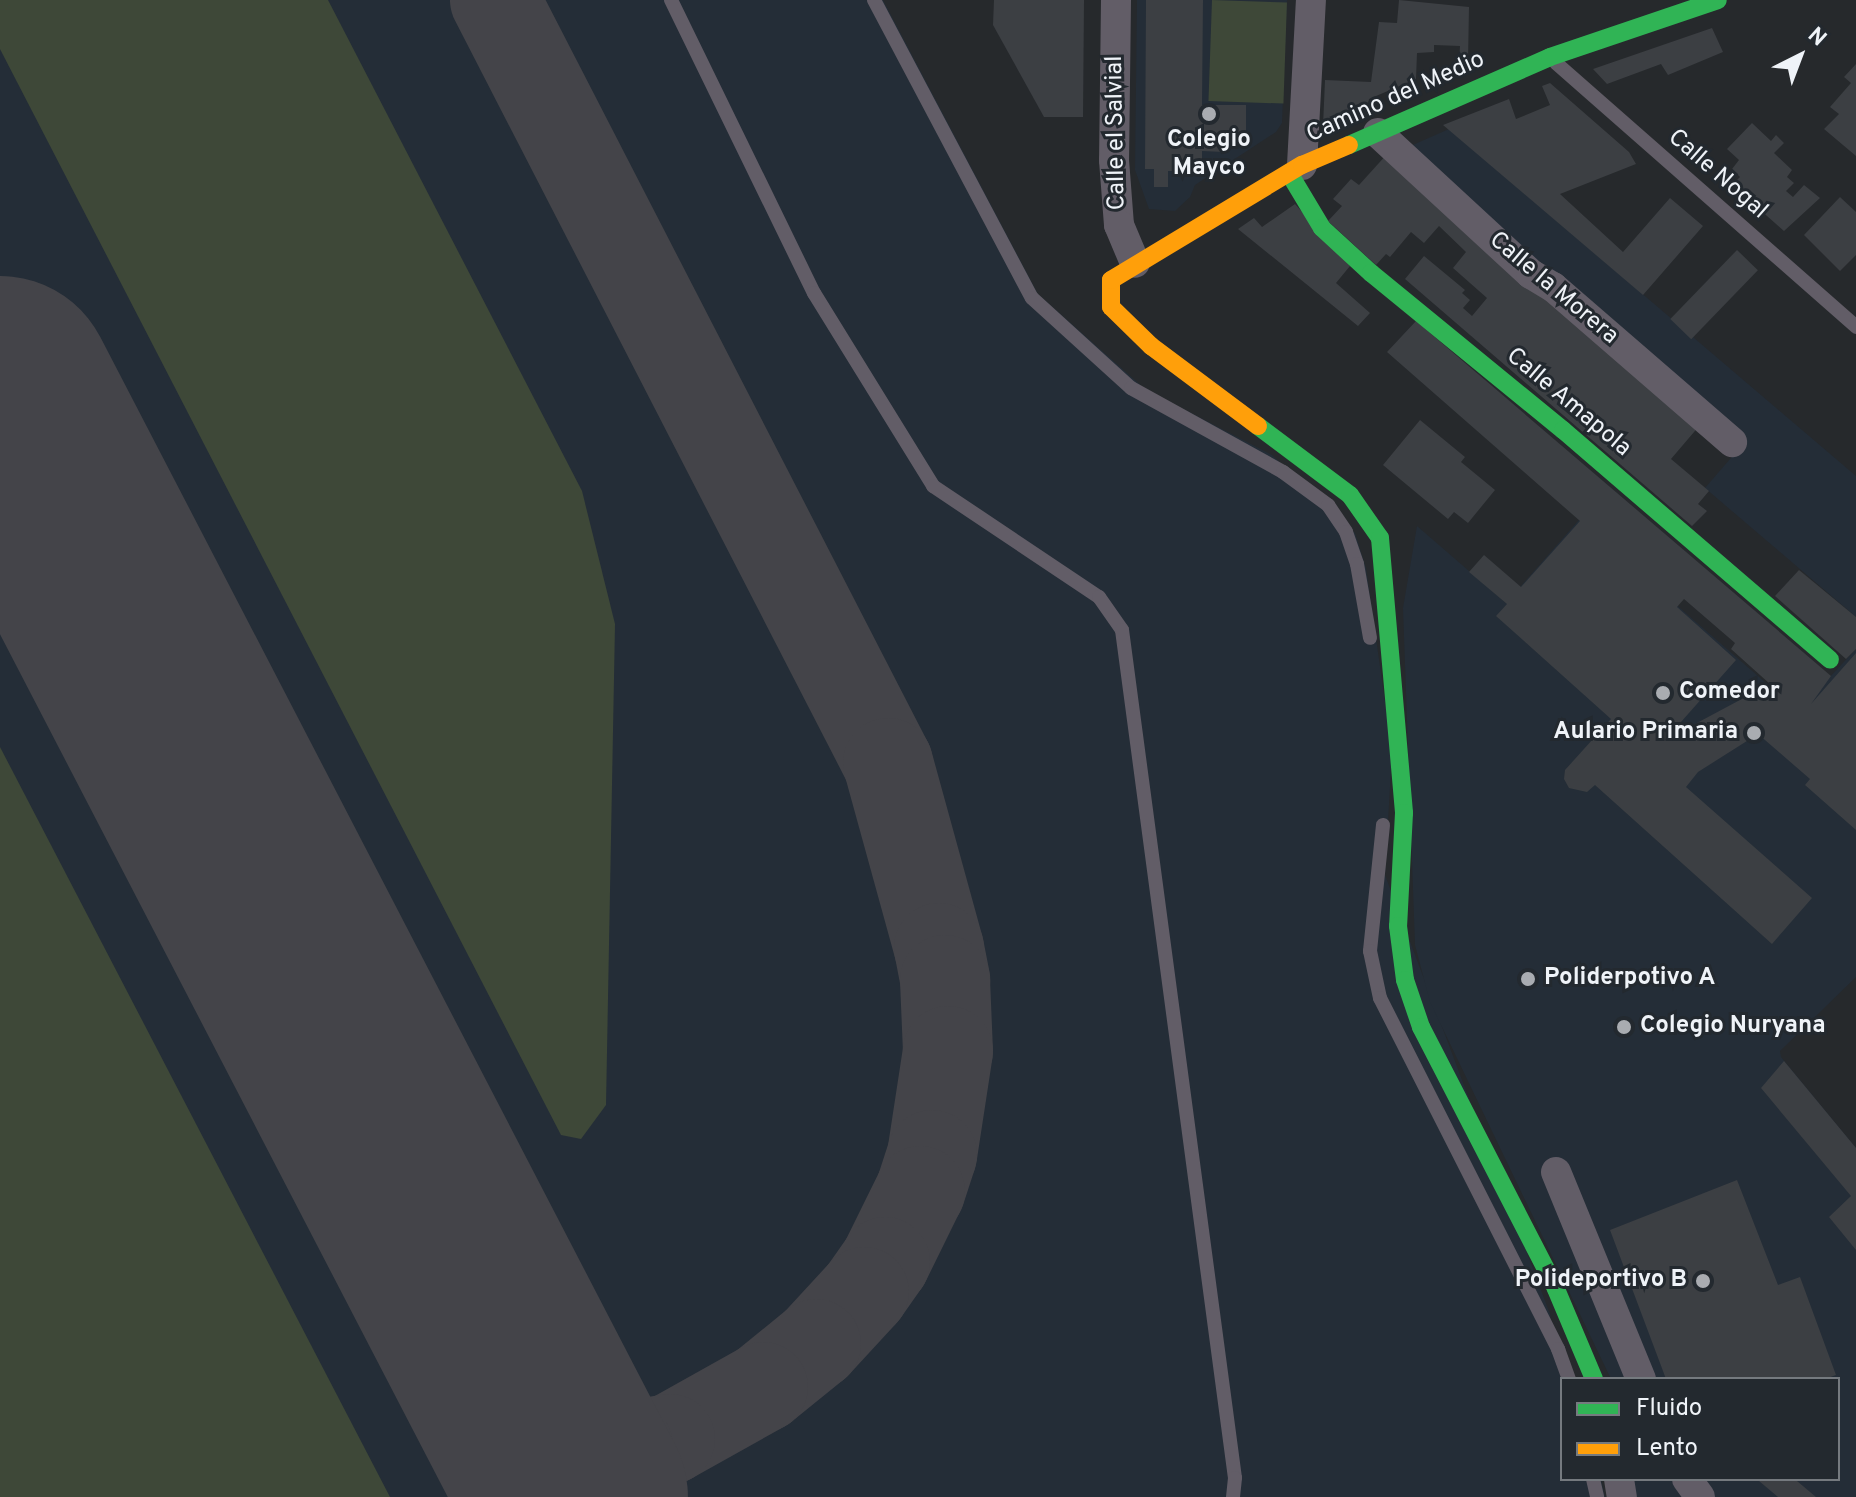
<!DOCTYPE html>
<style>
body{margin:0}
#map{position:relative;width:1856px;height:1497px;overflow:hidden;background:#26292c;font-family:Overpass,sans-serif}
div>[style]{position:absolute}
.built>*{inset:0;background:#242d37}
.green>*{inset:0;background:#3e4838;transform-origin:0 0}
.taxiway>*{height:90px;margin:-45px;padding:0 45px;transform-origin:45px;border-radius:45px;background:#444449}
.runway>*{height:226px;margin:-113px;padding:0 113px;transform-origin:113px;border-radius:113px;background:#444449}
.building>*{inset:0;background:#3c3f43;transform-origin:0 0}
.lane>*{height:14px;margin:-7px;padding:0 7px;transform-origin:7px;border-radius:7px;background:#625d67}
.street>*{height:30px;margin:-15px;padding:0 15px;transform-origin:15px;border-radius:15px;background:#625d67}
.fast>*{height:18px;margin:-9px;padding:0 9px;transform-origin:9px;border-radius:9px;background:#30b455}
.slow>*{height:18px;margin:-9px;padding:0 9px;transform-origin:9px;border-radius:9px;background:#ff9f0a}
.dots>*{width:22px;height:22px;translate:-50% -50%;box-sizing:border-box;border:4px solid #23292f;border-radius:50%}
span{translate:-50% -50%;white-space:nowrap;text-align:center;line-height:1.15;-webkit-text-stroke:6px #23292f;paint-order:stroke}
.street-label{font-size:24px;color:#eff3f8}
.poi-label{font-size:24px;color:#eff3f8;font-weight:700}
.left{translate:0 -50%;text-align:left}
.right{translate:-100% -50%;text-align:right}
.legend{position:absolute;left:1560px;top:1377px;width:280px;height:104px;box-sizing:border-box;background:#23292f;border:2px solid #757a7f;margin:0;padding:10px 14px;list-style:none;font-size:24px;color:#eff3f8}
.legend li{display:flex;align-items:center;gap:16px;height:40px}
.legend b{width:40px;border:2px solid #757a7f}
.north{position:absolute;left:1760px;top:16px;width:80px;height:80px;-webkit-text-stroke:6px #23292f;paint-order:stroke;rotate:42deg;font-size:22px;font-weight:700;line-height:32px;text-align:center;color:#eff3f8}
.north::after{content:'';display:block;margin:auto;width:28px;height:36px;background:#eff3f8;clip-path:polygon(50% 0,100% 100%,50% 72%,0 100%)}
</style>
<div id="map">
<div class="built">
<div style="clip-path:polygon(0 0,883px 0,1038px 294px,1145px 389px,1272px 455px,1355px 533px,1366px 568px,1392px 751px,1385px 875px,1550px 1314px,1562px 1379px,1562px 1479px,1601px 1479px,1605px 1497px,0 1497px)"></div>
<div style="clip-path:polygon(1137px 0,1287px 0,1282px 123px,1276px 132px,1195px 185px,1190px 197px,1175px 211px,1149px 209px,1135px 170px)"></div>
<div style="clip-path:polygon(1449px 129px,1856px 476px,1856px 617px,1705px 488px,1743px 444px,1406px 148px)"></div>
<div style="clip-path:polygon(1579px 520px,1798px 711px,1856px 649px,1856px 977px,1780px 1051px,1781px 1057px,1856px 1148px,1856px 1497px,1632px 1497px,1629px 1479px,1838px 1479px,1838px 1379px,1611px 1379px,1430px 1002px,1415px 945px,1403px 608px,1417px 526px,1506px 603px)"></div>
</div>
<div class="green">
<div style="clip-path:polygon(0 0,328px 0,582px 491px,615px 624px,606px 1105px,581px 1139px,561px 1135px,0 49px)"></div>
<div style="left:1212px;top:0;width:75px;height:101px;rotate:2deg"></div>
<div style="clip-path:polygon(0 747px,390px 1497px,0 1497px)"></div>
</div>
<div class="taxiway">
<div style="left:495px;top:0;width:858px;rotate:62.75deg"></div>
<div style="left:888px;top:763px;width:192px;rotate:74.6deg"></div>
<div style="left:939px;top:948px;width:33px;rotate:79deg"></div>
<div style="left:945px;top:980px;width:71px;rotate:87.6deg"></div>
<div style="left:948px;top:1051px;width:105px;rotate:98.7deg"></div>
<div style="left:932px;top:1155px;width:38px;rotate:108deg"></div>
<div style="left:920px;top:1191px;width:79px;rotate:116.2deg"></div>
<div style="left:885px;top:1262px;width:37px;rotate:125deg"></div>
<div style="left:864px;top:1292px;width:71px;rotate:132.7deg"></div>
<div style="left:816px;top:1344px;width:68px;rotate:140.9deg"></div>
<div style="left:763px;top:1387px;width:107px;rotate:150.8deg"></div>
<div style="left:670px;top:1439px;width:43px;rotate:170.5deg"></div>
<div style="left:628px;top:1446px;width:23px;rotate:-175deg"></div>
<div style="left:605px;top:1444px;width:23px;rotate:-165deg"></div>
<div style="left:583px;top:1438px;width:44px;rotate:-148.8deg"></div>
<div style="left:545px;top:1415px;width:22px;rotate:-133deg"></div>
<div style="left:530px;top:1399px;width:53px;rotate:-123.4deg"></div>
</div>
<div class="runway">
<div style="left:0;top:389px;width:1248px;rotate:62.57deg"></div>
</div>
<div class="building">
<div style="clip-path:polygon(994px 0,1084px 0,1083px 117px,1044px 117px,993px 25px)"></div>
<div style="clip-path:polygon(1146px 0,1203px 0,1202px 105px,1246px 105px,1246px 136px,1224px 135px,1224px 152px,1202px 151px,1202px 164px,1186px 164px,1185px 171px,1168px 171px,1168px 187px,1154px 187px,1154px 169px,1145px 169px)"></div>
<div style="clip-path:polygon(1399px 0,1469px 7px,1468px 62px,1459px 62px,1460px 46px,1434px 45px,1434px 52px,1417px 53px,1416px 79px,1369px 99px,1367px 110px,1323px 126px,1325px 80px,1371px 82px,1379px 22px,1397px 23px)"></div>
<div style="clip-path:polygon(1712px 28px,1723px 52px,1668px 75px,1661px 64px,1607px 84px,1593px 69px)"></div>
<div style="clip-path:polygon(1856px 64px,1856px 156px,1824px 129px,1839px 114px,1830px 107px,1851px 83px,1844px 77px)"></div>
<div style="clip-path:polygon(1550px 83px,1629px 152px,1636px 164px,1560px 194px,1623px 252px,1670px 198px,1703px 226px,1643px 295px,1443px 125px,1509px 99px,1516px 119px,1550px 105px,1542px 86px)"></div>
<div style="clip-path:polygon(1752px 123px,1771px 141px,1776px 135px,1784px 143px,1774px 153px,1792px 170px,1787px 177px,1794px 183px,1786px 191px,1793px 197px,1804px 185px,1820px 198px,1784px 231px,1732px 185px,1740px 177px,1732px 169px,1739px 160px,1727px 149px)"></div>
<div style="clip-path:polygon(1388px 153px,1700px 425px,1671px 459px,1709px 491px,1698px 504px,1707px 511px,1692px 526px,1405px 279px,1424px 256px,1465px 290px,1462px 293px,1470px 300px,1463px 308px,1472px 316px,1487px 298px,1453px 268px,1466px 252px,1439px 226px,1424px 243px,1411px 232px,1390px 257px,1386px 254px,1376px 265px,1328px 221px,1342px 206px,1333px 199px,1351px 179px,1359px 185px)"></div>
<div style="clip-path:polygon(1840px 197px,1856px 212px,1856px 255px,1840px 271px,1804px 235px)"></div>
<div style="clip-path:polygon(1295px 204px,1350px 266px,1336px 283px,1370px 313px,1358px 326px,1238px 229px,1254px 218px,1262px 227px)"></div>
<div style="left:1737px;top:250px;width:29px;height:96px;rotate:44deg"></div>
<div style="clip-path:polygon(evenodd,1416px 321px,1831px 676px,1811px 704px,1856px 653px,1856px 830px,1805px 785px,1810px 779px,1758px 734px,1698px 772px,1686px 787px,1812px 898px,1772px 944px,1595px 785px,1587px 792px,1569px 788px,1564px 779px,1565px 770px,1611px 719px,1496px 616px,1507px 604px,1469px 572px,1484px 555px,1521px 587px,1580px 521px,1387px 352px,1416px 321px,1684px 599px,1735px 643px,1731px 649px,1781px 694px,1768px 685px,1665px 740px,1736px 660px,1677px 607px,1684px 599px)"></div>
<div style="clip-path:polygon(1420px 420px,1465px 457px,1461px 462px,1495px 490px,1468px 523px,1454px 512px,1448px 519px,1383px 465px)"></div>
<div style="clip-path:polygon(1799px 570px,1856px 617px,1856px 649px,1846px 659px,1775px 596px)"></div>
<div style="clip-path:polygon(1784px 1061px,1856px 1148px,1856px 1250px,1829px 1217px,1851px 1196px,1761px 1088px)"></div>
<div style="clip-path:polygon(1737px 1180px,1778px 1285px,1800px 1277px,1836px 1375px,1825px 1379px,1666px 1379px,1610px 1230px)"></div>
<div style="clip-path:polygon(1761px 1479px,1799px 1479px,1797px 1481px,1816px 1497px,1778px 1497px,1759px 1481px)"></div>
</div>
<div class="lane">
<div style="left:671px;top:0;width:326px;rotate:64deg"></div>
<div style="left:814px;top:293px;width:227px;rotate:58.3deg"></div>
<div style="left:933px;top:486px;width:200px;rotate:33.8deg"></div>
<div style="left:1099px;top:597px;width:40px;rotate:55.1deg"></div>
<div style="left:1122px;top:630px;width:855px;rotate:82.41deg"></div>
<div style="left:1235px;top:1478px;width:19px;rotate:96deg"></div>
<div style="left:874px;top:0;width:337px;rotate:62.1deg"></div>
<div style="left:1032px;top:298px;width:134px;rotate:42.3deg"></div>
<div style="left:1131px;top:388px;width:174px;rotate:28.9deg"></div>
<div style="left:1283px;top:472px;width:56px;rotate:36.3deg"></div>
<div style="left:1328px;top:505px;width:32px;rotate:56deg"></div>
<div style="left:1346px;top:532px;width:34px;rotate:71deg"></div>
<div style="left:1357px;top:564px;width:75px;rotate:80deg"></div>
<div style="left:1556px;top:63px;width:400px;rotate:41.3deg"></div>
<div style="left:1383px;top:825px;width:127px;rotate:95.9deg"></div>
<div style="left:1370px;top:951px;width:48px;rotate:78deg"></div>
<div style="left:1380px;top:998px;width:394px;rotate:63.1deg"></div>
<div style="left:1558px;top:1349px;width:32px;rotate:70deg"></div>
<div style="left:1593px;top:1479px;width:18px;rotate:77deg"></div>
</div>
<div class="street">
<div style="left:1116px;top:0;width:160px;rotate:90.7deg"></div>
<div style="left:1114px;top:160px;width:65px;rotate:85.6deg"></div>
<div style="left:1119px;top:225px;width:41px;rotate:67.2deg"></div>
<div style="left:1378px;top:133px;width:208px;rotate:42.7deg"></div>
<div style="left:1531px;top:274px;width:26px;rotate:31deg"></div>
<div style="left:1553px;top:287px;width:237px;rotate:40.9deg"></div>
<div style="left:1302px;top:165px;width:165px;rotate:-86.9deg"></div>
<div style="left:1556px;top:1172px;width:224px;rotate:67.7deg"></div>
<div style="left:1619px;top:1479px;width:18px;rotate:81deg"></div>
<div style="left:1687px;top:1479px;width:22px;rotate:54deg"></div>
</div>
<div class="fast">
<div style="left:1349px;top:145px;width:219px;rotate:-23.6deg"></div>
<div style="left:1550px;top:57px;width:177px;rotate:-18.7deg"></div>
<div style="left:1289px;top:173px;width:64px;rotate:59deg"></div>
<div style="left:1322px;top:228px;width:67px;rotate:42.6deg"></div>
<div style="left:1371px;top:273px;width:248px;rotate:39.3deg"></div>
<div style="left:1563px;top:430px;width:352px;rotate:40.7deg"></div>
<div style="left:1258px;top:426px;width:115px;rotate:36.9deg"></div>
<div style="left:1350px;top:495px;width:52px;rotate:55.1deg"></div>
<div style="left:1380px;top:538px;width:276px;rotate:85deg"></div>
<div style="left:1404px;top:813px;width:113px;rotate:93deg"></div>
<div style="left:1398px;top:926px;width:54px;rotate:82.6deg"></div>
<div style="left:1405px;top:980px;width:50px;rotate:71.2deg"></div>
<div style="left:1421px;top:1027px;width:295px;rotate:62.7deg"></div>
<div style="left:1556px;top:1289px;width:98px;rotate:67.1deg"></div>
</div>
<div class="slow">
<div style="left:1258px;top:426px;width:134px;rotate:-143.2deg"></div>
<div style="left:1151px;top:346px;width:56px;rotate:-135.7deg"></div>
<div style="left:1111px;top:307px;width:27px;rotate:-90deg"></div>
<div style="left:1111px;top:280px;width:223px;rotate:-31.1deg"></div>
<div style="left:1302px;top:165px;width:51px;rotate:-23.1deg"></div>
</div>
<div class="dots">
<div style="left:1209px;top:114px;background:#a9acb1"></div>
<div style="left:1663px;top:693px;background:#a9acb1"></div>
<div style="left:1754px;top:733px;background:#a9acb1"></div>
<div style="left:1528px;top:979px;background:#a9acb1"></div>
<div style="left:1624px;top:1027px;background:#a9acb1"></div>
<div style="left:1703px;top:1281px;background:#a9acb1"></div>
</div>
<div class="street-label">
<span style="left:1396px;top:98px;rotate:-24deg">Camino del Medio</span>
<span style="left:1117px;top:133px;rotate:-91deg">Calle el Salvial</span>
<span style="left:1717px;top:175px;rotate:41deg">Calle Nogal</span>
<span style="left:1553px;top:289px;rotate:40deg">Calle la Morera</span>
<span style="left:1568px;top:403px;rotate:40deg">Calle Amapola</span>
</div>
<div class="poi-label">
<span style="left:1209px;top:155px">Colegio<br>Mayco</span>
<span class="left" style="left:1679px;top:693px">Comedor</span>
<span class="right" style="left:1738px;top:733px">Aulario Primaria</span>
<span class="left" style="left:1544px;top:979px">Poliderpotivo A</span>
<span class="left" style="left:1640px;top:1027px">Colegio Nuryana</span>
<span class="right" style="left:1687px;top:1281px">Polideportivo B</span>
</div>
<ul class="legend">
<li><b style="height:10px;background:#30b455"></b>Fluido</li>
<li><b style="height:10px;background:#ff9f0a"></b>Lento</li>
</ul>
<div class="north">N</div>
</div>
